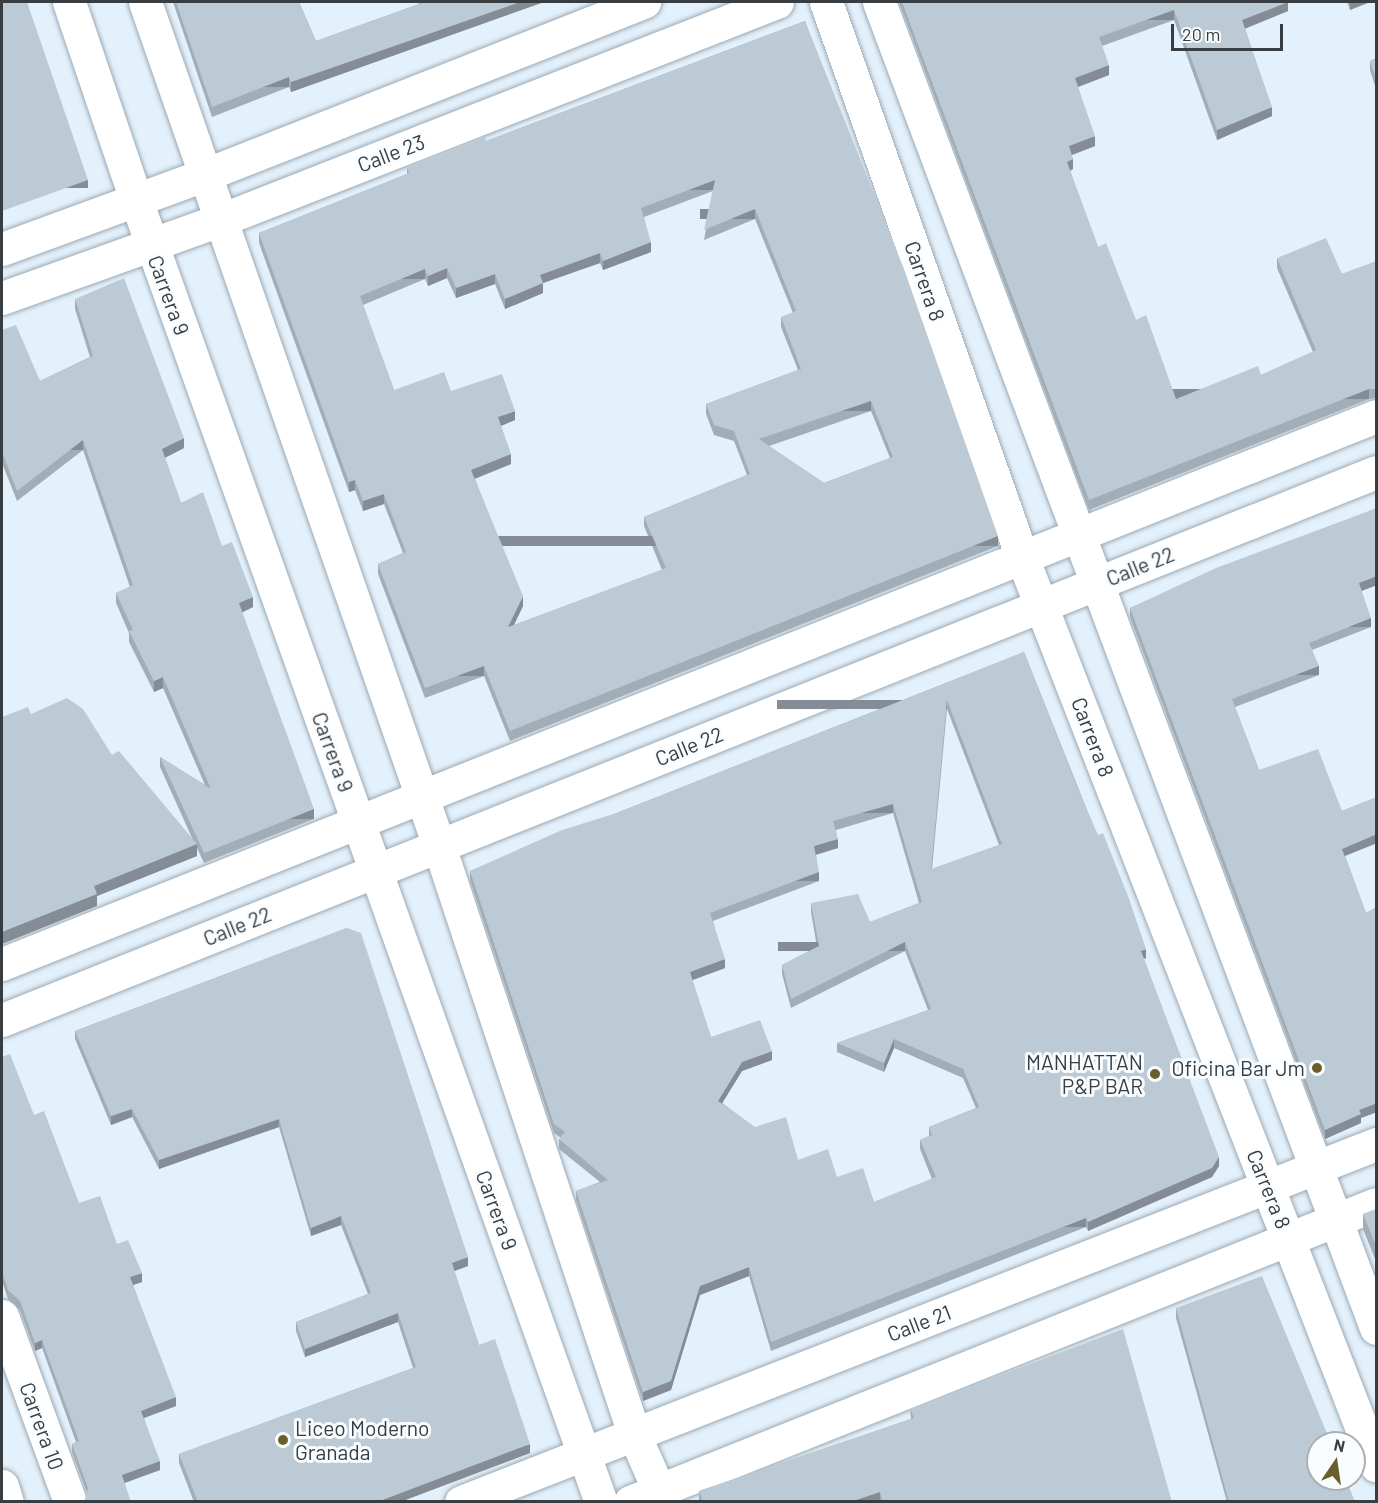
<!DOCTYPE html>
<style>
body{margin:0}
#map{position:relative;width:1378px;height:1503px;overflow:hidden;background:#e3f1fc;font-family:Barlow,sans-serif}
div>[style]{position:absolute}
.roads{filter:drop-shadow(0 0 2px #9ca9b3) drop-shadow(0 0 2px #9ca9b3)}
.minor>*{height:33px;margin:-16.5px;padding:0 16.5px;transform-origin:16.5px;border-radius:16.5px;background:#fff}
.tertiary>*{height:33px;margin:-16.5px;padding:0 16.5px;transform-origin:16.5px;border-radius:16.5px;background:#fff}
.wall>*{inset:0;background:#a2aeb7}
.shaded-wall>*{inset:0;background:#848d95;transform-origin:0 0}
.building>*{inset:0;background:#bccad5}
.dots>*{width:16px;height:16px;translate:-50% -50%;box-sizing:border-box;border:3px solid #fafdff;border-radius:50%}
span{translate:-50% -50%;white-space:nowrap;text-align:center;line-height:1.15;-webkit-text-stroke:6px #fafdff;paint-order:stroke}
.street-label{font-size:21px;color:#373d41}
.poi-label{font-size:21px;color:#373d41}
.right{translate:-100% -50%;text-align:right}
.left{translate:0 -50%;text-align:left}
.frame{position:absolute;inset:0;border:3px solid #373d41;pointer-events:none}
.north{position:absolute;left:1306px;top:1431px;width:60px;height:60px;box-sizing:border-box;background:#fafdff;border:2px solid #acb0b3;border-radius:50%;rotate:13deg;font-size:16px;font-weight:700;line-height:24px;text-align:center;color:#373d41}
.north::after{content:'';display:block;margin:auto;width:21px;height:27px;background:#6a5e2b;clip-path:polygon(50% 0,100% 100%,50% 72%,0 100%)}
.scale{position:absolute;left:1171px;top:24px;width:112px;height:27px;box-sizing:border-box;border:3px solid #373d41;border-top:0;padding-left:8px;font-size:18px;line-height:21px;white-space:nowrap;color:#373d41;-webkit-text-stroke:4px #fafdff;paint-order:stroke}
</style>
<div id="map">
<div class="roads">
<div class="minor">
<div style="left:2px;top:249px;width:218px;rotate:-20.1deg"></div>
<div style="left:207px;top:174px;width:470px;rotate:-21.5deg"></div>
<div style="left:2px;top:298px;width:235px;rotate:-19.7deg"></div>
<div style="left:223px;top:219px;width:595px;rotate:-21.39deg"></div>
<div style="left:2px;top:964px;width:1479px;rotate:-21.74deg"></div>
<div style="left:2px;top:1020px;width:1479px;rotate:-21.74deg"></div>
<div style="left:2px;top:1316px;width:198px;rotate:69.9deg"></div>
<div style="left:2px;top:1486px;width:17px;rotate:73deg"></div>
<div style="left:461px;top:1502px;width:983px;rotate:-21.37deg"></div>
<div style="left:630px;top:1502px;width:803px;rotate:-21.77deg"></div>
</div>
<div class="tertiary">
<div style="left:69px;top:2px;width:209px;rotate:71.3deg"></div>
<div style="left:136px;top:200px;width:1383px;rotate:70.35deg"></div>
<div style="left:145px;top:2px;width:894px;rotate:70.79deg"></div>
<div style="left:439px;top:846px;width:619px;rotate:71.65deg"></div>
<div style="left:634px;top:1434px;width:74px;rotate:66.2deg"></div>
<div style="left:826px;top:2px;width:589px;rotate:70.55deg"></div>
<div style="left:1022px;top:557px;width:975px;rotate:68.7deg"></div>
<div style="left:879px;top:2px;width:1416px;rotate:69.45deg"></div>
</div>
</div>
<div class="wall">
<div style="clip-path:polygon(173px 2px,299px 2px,316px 41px,419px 4px,418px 2px,544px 2px,291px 92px,289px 87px,212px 117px)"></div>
<div style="clip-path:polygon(899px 2px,1288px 2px,1288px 11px,1245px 28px,1272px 116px,1217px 140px,1174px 20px,1102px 46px,1109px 75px,1078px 87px,1095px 146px,1072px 155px,1073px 169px,1070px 171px,1098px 247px,1176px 399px,1261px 375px,1313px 352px,1277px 268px,1277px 258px,1342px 274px,1377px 261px,1377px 398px,1369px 399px,1089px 510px)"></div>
<div style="clip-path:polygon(1347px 2px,1370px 2px,1350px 10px)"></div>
<div style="clip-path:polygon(evenodd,805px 21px,998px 546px,510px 741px,484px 676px,425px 698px,378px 574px,378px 564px,403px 553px,384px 504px,363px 511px,355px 490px,349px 492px,259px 243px,259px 233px,407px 174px,407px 168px,486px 141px,805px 21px,713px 191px,704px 240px,755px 219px,793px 313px,781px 317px,781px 327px,798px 370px,706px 404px,706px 414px,714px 435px,734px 441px,747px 475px,644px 517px,644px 526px,662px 570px,514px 625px,523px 606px,475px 479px,511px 464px,501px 426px,515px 420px,451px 391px,394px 390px,363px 305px,425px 279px,428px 286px,447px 278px,456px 298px,495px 284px,505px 309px,543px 293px,543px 283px,600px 263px,603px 270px,651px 252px,644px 217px,713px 191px,805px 21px,871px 411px,890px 458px,824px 483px,769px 446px,871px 411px)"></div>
<div style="clip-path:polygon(1377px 58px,1377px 92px,1370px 70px,1370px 61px)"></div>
<div style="clip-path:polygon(75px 299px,184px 448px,165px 458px,181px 503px,222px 546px,253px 607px,242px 612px,314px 819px,204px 863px,197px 848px,197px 856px,97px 896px,97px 906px,31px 714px,112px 755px,193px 840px,160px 767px,160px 757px,205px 785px,163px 688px,154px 692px,129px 642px,129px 633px,116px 603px,116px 593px,130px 587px,83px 450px,17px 501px,2px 463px,2px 330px,40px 381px,90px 357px,75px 309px)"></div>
<div style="clip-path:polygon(1377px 508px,1377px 585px,1361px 591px,1371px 627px,1312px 650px,1319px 675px,1235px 707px,1259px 770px,1342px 811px,1377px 797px,1377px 843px,1345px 856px,1366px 913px,1377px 907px,1377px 1112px,1361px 1118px,1361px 1123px,1325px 1139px,1130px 617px,1130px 608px)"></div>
<div style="clip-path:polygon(evenodd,1024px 652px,1146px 958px,1144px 959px,1219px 1166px,1212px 1177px,1088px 1231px,1086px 1227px,771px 1351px,749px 1276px,700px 1295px,671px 1390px,643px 1401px,576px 1200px,576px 1191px,600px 1182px,559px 1149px,559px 1139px,561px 1138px,554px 1133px,470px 880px,470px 871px,1024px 652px,947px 709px,999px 845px,932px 869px,947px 709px,1024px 652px,893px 813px,919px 903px,870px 922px,811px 903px,811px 912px,817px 947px,782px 965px,782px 974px,791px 1008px,905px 951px,928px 1010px,837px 1043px,837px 1052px,884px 1072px,894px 1048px,963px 1078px,976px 1108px,929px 1127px,929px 1136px,920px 1140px,920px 1149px,932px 1179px,874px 1202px,837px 1177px,798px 1160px,722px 1103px,742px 1071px,772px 1060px,711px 1037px,692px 980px,725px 968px,713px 921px,819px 881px,816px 855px,838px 848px,836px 830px,893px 813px)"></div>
<div style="clip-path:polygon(347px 928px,468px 1266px,454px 1271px,479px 1345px,530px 1453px,400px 1502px,194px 1502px,179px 1463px,179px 1454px,413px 1368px,398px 1322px,305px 1357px,296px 1331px,296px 1322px,368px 1294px,341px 1225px,311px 1236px,279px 1127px,159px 1169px,132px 1117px,111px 1125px,75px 1039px,75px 1031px)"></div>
<div style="clip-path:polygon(2px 1057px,34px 1115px,79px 1203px,117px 1244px,142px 1282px,133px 1285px,176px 1406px,144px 1418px,160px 1470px,87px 1493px,72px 1452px,72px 1444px,76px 1442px,42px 1348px,35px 1351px,20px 1310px,8px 1299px,2px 1281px)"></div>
<div style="clip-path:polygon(1377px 1209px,1377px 1264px,1363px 1229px,1363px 1214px)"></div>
<div style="clip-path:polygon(1176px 1308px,1355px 1502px,1227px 1502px,1176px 1318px)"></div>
<div style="clip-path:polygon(910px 1409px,1172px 1502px,699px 1502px,699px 1491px,911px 1419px)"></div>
</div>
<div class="shaded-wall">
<div style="clip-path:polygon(520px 2px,544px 2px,291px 92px,291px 82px)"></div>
<div style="clip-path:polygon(1288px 2px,1288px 11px,1242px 30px,1242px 20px)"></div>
<div style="clip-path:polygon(1350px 2px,1370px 2px,1350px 10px)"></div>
<div style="left:1174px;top:10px;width:10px;height:80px;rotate:90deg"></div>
<div style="clip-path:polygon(1109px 65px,1109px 75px,1075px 88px,1075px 78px)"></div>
<div style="left:289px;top:77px;width:10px;height:83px;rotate:90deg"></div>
<div style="clip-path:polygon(1272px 107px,1272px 116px,1217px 140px,1217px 130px)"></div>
<div style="clip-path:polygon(1095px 136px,1095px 146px,1069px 156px,1069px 146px)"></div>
<div style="clip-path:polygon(1073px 159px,1073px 169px,1067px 172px,1067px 162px)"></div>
<div style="left:88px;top:180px;width:8px;height:91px;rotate:90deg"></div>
<div style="left:715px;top:180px;width:10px;height:79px;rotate:90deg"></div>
<div style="left:755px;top:209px;width:10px;height:55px;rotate:90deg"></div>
<div style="clip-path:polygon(651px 242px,651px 252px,603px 270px,603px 261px)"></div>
<div style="clip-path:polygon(600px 253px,600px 263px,543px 283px,543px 293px,505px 309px,505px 299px,540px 275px)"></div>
<div style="clip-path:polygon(447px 268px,447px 278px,428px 286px,428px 276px)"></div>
<div style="left:425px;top:269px;width:10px;height:70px;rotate:90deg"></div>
<div style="clip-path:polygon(495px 274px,495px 284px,456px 298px,456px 288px)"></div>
<div style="left:1369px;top:389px;width:10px;height:301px;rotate:90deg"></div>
<div style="left:871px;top:401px;width:10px;height:118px;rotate:90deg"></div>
<div style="clip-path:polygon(515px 411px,515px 420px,498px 427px,498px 417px)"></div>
<div style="clip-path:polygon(184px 438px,184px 448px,162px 459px,162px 449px)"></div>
<div style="left:83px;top:440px;width:10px;height:83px;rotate:90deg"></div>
<div style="clip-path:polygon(511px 454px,511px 464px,471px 480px,471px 470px)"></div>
<div style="clip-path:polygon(355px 480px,355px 490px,349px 492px,349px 482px)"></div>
<div style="clip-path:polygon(384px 494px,384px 504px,363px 511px,363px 501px)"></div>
<div style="left:998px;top:536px;width:10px;height:526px;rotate:90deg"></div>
<div style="clip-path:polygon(1377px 576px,1377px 585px,1359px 592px,1359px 583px)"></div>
<div style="clip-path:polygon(523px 596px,523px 606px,508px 637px,508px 627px)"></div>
<div style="clip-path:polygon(253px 597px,253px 607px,239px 614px,239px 603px)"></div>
<div style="left:1371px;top:618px;width:9px;height:67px;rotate:90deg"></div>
<div style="left:484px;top:666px;width:10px;height:63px;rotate:90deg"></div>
<div style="left:1319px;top:666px;width:9px;height:93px;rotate:90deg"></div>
<div style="clip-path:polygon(163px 677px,163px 688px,154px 692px,154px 681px)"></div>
<div style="left:947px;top:700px;width:9px;height:170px;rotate:90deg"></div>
<div style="left:893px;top:804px;width:9px;height:62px;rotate:90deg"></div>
<div style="left:314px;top:809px;width:10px;height:118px;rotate:90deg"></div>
<div style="clip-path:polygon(1377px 834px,1377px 843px,1342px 857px,1342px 849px)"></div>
<div style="clip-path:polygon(838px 839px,838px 848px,814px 855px,814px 846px)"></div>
<div style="clip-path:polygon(197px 844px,197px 856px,97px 896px,97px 906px,2px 944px,2px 932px,94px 886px)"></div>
<div style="left:819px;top:872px;width:9px;height:116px;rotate:90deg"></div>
<div style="left:905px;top:942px;width:9px;height:127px;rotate:90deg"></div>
<div style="clip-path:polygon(1146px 949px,1146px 958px,1141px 960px,1141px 951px)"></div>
<div style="clip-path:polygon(725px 959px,725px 968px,690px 981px,690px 972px)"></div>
<div style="clip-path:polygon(894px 1039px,894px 1048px,884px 1072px,884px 1063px)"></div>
<div style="clip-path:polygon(772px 1051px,772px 1060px,742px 1071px,718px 1110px,718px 1101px,742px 1062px)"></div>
<div style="clip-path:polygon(1377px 1103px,1377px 1112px,1361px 1118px,1361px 1123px,1325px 1139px,1325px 1130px,1359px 1110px)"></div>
<div style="clip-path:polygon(132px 1109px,132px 1117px,111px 1125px,111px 1116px)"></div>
<div style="clip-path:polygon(279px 1119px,279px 1127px,159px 1169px,159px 1160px)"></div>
<div style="clip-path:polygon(1219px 1157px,1219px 1166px,1212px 1177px,1088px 1231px,1088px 1222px)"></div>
<div style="clip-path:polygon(341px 1216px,341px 1225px,311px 1236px,311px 1228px)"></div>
<div style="left:1086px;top:1218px;width:9px;height:339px;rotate:90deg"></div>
<div style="clip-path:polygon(468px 1257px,468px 1266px,452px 1272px,452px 1263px)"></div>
<div style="clip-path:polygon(749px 1267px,749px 1276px,700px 1295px,671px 1390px,643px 1401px,643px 1392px,700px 1286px)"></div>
<div style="clip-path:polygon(142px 1273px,142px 1282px,130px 1286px,130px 1277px)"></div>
<div style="clip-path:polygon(398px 1313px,398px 1322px,305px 1357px,305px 1349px)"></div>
<div style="clip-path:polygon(42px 1340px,42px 1348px,35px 1351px,35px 1343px)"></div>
<div style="clip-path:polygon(176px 1397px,176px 1406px,141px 1419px,141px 1411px)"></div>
<div style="clip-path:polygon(530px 1444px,530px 1453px,400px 1502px,377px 1502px)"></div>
<div style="clip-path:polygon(160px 1461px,160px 1470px,122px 1484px,122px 1475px)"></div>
<div style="clip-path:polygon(880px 1492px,880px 1501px,850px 1502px)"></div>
</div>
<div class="building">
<div style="clip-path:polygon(2px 2px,27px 2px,88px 180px,2px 211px)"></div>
<div style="clip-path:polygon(176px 2px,299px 2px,316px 41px,422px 3px,422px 2px,520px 2px,291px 82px,289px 77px,212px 107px)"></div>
<div style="clip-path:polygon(902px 2px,1288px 2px,1242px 20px,1272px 107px,1217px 130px,1174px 10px,1099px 37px,1109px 65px,1075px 78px,1095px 136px,1069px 146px,1073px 159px,1067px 162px,1098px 247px,1106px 243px,1136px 320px,1146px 315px,1176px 399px,1258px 366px,1261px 375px,1316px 350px,1277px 258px,1326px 238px,1342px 274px,1377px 261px,1377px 389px,1369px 389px,1089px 500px)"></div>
<div style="clip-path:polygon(evenodd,805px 21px,904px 269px,998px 536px,510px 731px,484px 666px,425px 688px,378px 564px,406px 552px,384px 494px,363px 501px,355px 480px,349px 482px,259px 233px,409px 173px,407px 168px,485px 137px,486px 141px,805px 21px,715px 180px,704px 230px,755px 209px,796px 311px,781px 317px,801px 369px,706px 404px,714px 425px,734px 431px,750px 474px,644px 517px,666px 568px,508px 627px,523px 596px,471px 470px,511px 454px,498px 417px,515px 411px,502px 374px,451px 391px,444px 372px,394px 390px,360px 296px,425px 269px,428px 276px,447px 268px,456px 288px,495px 274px,505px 299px,543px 283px,540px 275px,600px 253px,603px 261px,651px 242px,641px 208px,715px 180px,805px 21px,871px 401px,893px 457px,824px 483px,759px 439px,871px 401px)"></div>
<div style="clip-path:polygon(1377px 58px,1377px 82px,1370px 61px)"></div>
<div style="clip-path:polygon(124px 278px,184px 438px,162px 449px,181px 503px,203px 492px,222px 546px,232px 542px,253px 597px,239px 603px,314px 809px,204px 853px,160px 757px,211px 789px,163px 677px,154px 681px,129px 631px,133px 630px,116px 593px,133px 585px,83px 440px,17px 491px,2px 452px,2px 330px,16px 325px,40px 381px,93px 356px,75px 299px)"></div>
<div style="clip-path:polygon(1377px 508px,1377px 576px,1359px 583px,1371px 618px,1309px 643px,1319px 666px,1232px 699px,1259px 770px,1318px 749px,1342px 811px,1377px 797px,1377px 834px,1342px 849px,1366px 913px,1377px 907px,1377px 1103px,1359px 1110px,1361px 1114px,1325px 1130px,1130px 608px,1216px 568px)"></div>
<div style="clip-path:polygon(evenodd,1024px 652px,1080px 794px,1098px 835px,1103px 833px,1128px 896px,1146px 949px,1141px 951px,1219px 1157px,1212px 1168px,1088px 1222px,1086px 1218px,771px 1342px,749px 1267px,700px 1286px,671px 1381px,643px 1392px,576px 1191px,608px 1180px,559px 1139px,565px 1132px,554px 1124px,470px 871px,562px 830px,617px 813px,1024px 652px,947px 700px,1002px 844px,931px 869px,947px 700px,1024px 652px,893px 804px,922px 902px,870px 922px,858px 894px,811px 903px,819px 946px,782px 965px,791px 999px,905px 942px,931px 1009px,837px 1043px,884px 1063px,894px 1039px,963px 1069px,979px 1107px,929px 1127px,932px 1135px,920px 1140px,936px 1177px,874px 1202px,863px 1168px,837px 1177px,828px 1149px,798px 1160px,786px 1117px,755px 1127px,718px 1101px,742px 1062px,772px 1051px,760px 1020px,711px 1037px,690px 972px,725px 959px,710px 913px,819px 872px,814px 846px,838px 839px,833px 821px,893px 804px)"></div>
<div style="clip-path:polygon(67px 698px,83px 709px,112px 755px,119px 751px,197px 844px,94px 886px,97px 894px,2px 932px,2px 717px,28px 707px,31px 714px)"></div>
<div style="clip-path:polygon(347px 928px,361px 933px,468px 1257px,452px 1263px,479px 1345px,495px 1339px,530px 1444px,377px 1502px,198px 1502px,179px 1454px,416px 1367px,398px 1313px,305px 1349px,296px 1322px,371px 1293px,341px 1216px,311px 1228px,279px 1119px,159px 1160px,132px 1109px,111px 1116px,75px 1031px)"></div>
<div style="clip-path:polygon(10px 1054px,34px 1115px,44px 1111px,79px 1203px,100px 1196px,117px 1244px,128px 1240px,142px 1273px,130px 1277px,176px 1397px,141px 1411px,160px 1461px,122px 1475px,131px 1502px,84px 1502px,88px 1488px,72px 1444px,79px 1441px,42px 1340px,35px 1343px,20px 1301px,8px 1290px,2px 1272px,2px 1057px)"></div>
<div style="clip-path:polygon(1377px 1209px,1377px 1248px,1363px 1214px)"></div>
<div style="clip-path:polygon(1262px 1276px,1331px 1443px,1318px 1443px,1318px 1479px,1346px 1479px,1355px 1502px,1229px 1502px,1176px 1308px)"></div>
<div style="clip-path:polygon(1123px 1329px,1172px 1502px,883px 1502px,880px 1492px,850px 1502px,703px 1502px,699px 1491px,914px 1418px,910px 1409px)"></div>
</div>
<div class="dots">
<div style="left:1317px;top:1068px;background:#6a5e2b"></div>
<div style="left:1155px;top:1074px;background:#6a5e2b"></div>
<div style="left:283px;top:1440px;background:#6a5e2b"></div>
</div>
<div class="street-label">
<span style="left:391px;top:153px;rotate:-21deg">Calle 23</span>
<span style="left:925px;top:281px;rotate:71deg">Carrera 8</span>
<span style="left:169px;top:295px;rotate:70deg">Carrera 9</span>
<span style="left:1140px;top:566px;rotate:-22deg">Calle 22</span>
<span style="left:1093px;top:737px;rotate:69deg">Carrera 8</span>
<span style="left:689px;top:746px;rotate:-22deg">Calle 22</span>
<span style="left:333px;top:752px;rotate:70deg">Carrera 9</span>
<span style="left:237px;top:926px;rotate:-22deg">Calle 22</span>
<span style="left:1269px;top:1189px;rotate:68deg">Carrera 8</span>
<span style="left:497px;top:1210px;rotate:70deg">Carrera 9</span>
<span style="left:919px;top:1323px;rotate:-21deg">Calle 21</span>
<span style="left:42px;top:1426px;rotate:70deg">Carrera 10</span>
</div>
<div class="poi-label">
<span class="right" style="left:1143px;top:1074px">MANHATTAN<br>P&amp;P BAR</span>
<span class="right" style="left:1305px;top:1068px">Oficina Bar Jm</span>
<span class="left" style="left:295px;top:1440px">Liceo Moderno<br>Granada</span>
</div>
<div class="frame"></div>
<div class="north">N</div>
<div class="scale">20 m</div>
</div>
